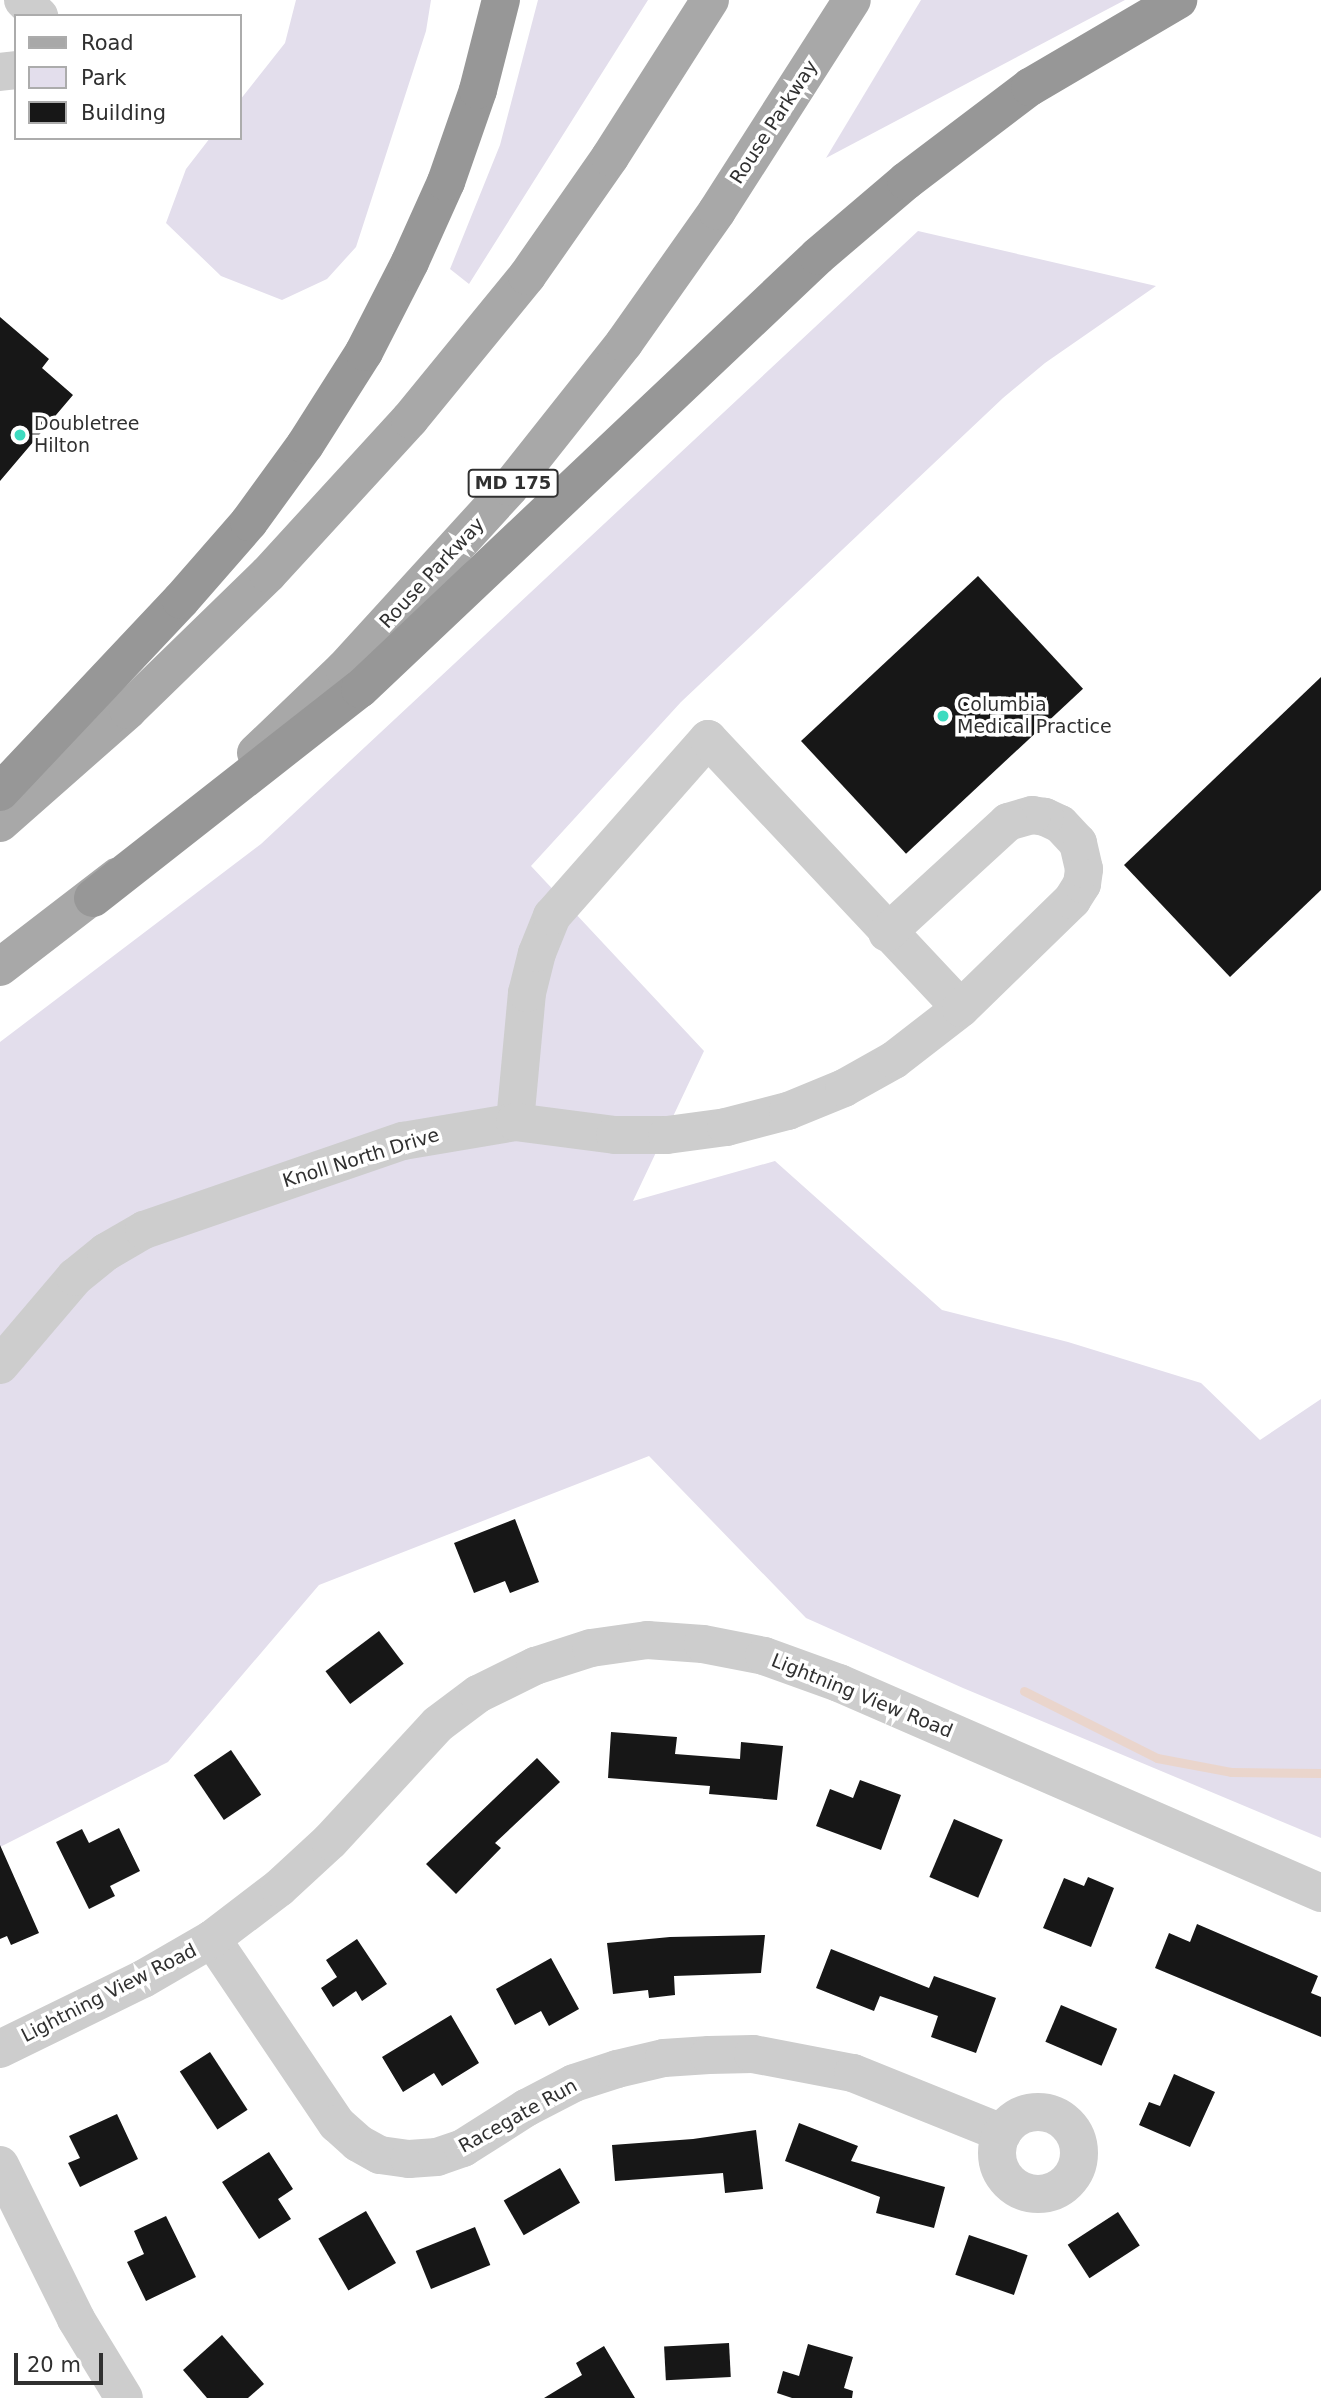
<!DOCTYPE html>
<style>
body{margin:0}
#map{position:relative;width:1321px;height:2398px;overflow:hidden;background:#fff;font-family:"DejaVu Sans",sans-serif}
div>[style]{position:absolute}
.green>*{inset:0;background:#e3deec}
.stream>*{height:9px;margin:-4.5px;padding:0 4.5px;transform-origin:4.5px;border-radius:4.5px;background:#ead5cc}
.building>*{inset:0;background:#171717;transform-origin:0 0}
.minor>*{height:38px;margin:-19px;padding:0 19px;transform-origin:19px;border-radius:19px;background:#cdcdcd}
.minor>.ring{margin:-19px;padding:0;box-sizing:content-box;background:none;border:38px solid #cdcdcd;border-radius:50%}
.major>*{height:38px;margin:-19px;padding:0 19px;transform-origin:19px;border-radius:19px;background:#a8a8a8}
.highway>*{height:38px;margin:-19px;padding:0 19px;transform-origin:19px;border-radius:19px;background:#979797}
.dots>*{width:19px;height:19px;translate:-50% -50%;box-sizing:border-box;border:4px solid #fff;border-radius:50%}
span{translate:-50% -50%;white-space:nowrap;text-align:center;line-height:1.15;-webkit-text-stroke:7px #fff;paint-order:stroke}
.shield-label span{padding:2px 5px;background:#fff;border:2px solid;border-radius:5px;-webkit-text-stroke-width:0}
.shield-label{font-size:18px;color:#303030;font-weight:700}
.street-label{font-size:19px;color:#303030}
.poi-label{font-size:19px;color:#303030}
.left{translate:0 -50%;text-align:left}
.legend{position:absolute;left:14px;top:14px;width:228px;height:126px;box-sizing:border-box;background:#fff;border:2px solid #acacac;margin:0;padding:9px 12px;list-style:none;font-size:21px;color:#303030}
.legend li{display:flex;align-items:center;gap:14px;height:35px}
.legend b{width:35px;border:2px solid #acacac}
.scale{position:absolute;left:14px;top:2353px;width:89px;height:32px;box-sizing:border-box;border:4px solid #303030;border-top:0;padding-left:9px;font-size:21px;line-height:24px;white-space:nowrap;color:#303030;-webkit-text-stroke:5px #fff;paint-order:stroke}
</style>
<div id="map">
<div class="green">
<div style="clip-path:polygon(296px 0,431px 0,426px 31px,356px 247px,327px 279px,282px 300px,221px 276px,166px 223px,186px 169px,210px 138px,240px 138px,240px 100px,285px 43px)"></div>
<div style="clip-path:polygon(538px 0,648px 0,469px 284px,450px 269px,500px 145px)"></div>
<div style="clip-path:polygon(921px 0,1125px 0,826px 158px)"></div>
<div style="clip-path:polygon(918px 231px,1156px 286px,1045px 363px,1003px 398px,681px 702px,531px 866px,704px 1051px,633px 1201px,775px 1161px,942px 1310px,1068px 1342px,1201px 1383px,1260px 1440px,1321px 1399px,1321px 1838px,963px 1688px,806px 1618px,649px 1456px,319px 1585px,168px 1762px,0 1847px,0 1042px,261px 844px)"></div>
</div>
<div class="stream">
<div style="left:1024px;top:1691px;width:149px;rotate:26.7deg"></div>
<div style="left:1157px;top:1758px;width:75px;rotate:10.7deg"></div>
<div style="left:1231px;top:1772px;width:90px;rotate:0.6deg"></div>
</div>
<div class="building">
<div style="clip-path:polygon(0 317px,49px 359px,42px 368px,73px 395px,0 481px)"></div>
<div style="left:978px;top:576px;width:154px;height:242px;rotate:47deg"></div>
<div style="clip-path:polygon(1321px 677px,1321px 890px,1230px 977px,1124px 865px)"></div>
<div style="clip-path:polygon(515px 1519px,539px 1582px,510px 1593px,505px 1581px,474px 1593px,454px 1543px)"></div>
<div style="left:379px;top:1631px;width:41px;height:67px;rotate:53deg"></div>
<div style="clip-path:polygon(611px 1732px,677px 1737px,675px 1754px,740px 1759px,741px 1742px,783px 1746px,777px 1800px,709px 1794px,710px 1786px,608px 1778px)"></div>
<div style="left:231px;top:1750px;width:54px;height:45px;rotate:56deg"></div>
<div style="clip-path:polygon(537px 1758px,560px 1782px,495px 1843px,501px 1848px,456px 1894px,426px 1864px)"></div>
<div style="clip-path:polygon(860px 1780px,901px 1795px,881px 1850px,816px 1826px,830px 1789px,853px 1798px)"></div>
<div style="left:954px;top:1819px;width:53px;height:63px;rotate:23deg"></div>
<div style="clip-path:polygon(119px 1828px,140px 1871px,110px 1886px,115px 1896px,89px 1909px,56px 1842px,82px 1829px,89px 1843px)"></div>
<div style="clip-path:polygon(0 1845px,39px 1933px,11px 1945px,7px 1936px,0 1939px)"></div>
<div style="clip-path:polygon(1088px 1877px,1114px 1888px,1091px 1947px,1043px 1928px,1064px 1878px,1084px 1886px)"></div>
<div style="clip-path:polygon(1197px 1924px,1318px 1976px,1311px 1993px,1321px 1997px,1321px 2037px,1155px 1968px,1169px 1933px,1190px 1942px)"></div>
<div style="clip-path:polygon(765px 1935px,761px 1973px,674px 1976px,675px 1995px,649px 1998px,648px 1990px,613px 1994px,607px 1943px,670px 1937px)"></div>
<div style="clip-path:polygon(357px 1939px,387px 1984px,362px 2001px,356px 1991px,333px 2007px,321px 1988px,337px 1977px,326px 1960px)"></div>
<div style="clip-path:polygon(831px 1949px,929px 1988px,934px 1976px,996px 1998px,976px 2053px,931px 2037px,938px 2016px,880px 1996px,874px 2011px,816px 1988px)"></div>
<div style="clip-path:polygon(551px 1958px,579px 2009px,549px 2026px,541px 2011px,515px 2025px,496px 1989px)"></div>
<div style="left:1061px;top:2005px;width:61px;height:40px;rotate:23deg"></div>
<div style="clip-path:polygon(451px 2015px,479px 2063px,442px 2086px,434px 2073px,403px 2092px,382px 2057px)"></div>
<div style="left:210px;top:2052px;width:69px;height:36px;rotate:57deg"></div>
<div style="clip-path:polygon(1174px 2074px,1215px 2092px,1190px 2147px,1139px 2125px,1149px 2102px,1160px 2106px)"></div>
<div style="clip-path:polygon(117px 2114px,138px 2159px,80px 2187px,68px 2163px,80px 2158px,69px 2136px)"></div>
<div style="clip-path:polygon(799px 2123px,858px 2146px,851px 2161px,945px 2187px,934px 2228px,876px 2213px,880px 2197px,785px 2161px)"></div>
<div style="clip-path:polygon(756px 2130px,763px 2189px,725px 2193px,723px 2173px,615px 2181px,612px 2145px,693px 2139px)"></div>
<div style="clip-path:polygon(269px 2152px,293px 2189px,278px 2199px,291px 2219px,259px 2239px,222px 2182px)"></div>
<div style="left:560px;top:2168px;width:40px;height:65px;rotate:60deg"></div>
<div style="left:366px;top:2211px;width:60px;height:55px;rotate:60deg"></div>
<div style="left:1118px;top:2212px;width:40px;height:60px;rotate:57deg"></div>
<div style="clip-path:polygon(166px 2216px,196px 2277px,146px 2301px,127px 2262px,144px 2254px,134px 2231px)"></div>
<div style="left:475px;top:2227px;width:41px;height:64px;rotate:68deg"></div>
<div style="left:969px;top:2235px;width:62px;height:42px;rotate:19deg"></div>
<div style="clip-path:polygon(222px 2335px,264px 2384px,248px 2398px,207px 2398px,183px 2370px)"></div>
<div style="left:729px;top:2343px;width:34px;height:65px;rotate:87deg"></div>
<div style="clip-path:polygon(808px 2344px,853px 2357px,844px 2388px,853px 2391px,852px 2398px,792px 2398px,777px 2393px,783px 2371px,799px 2376px)"></div>
<div style="clip-path:polygon(604px 2346px,635px 2398px,544px 2398px,582px 2375px,576px 2363px)"></div>
</div>
<div class="minor">
<div style="left:23px;top:0;width:23px;rotate:45deg"></div>
<div style="left:0;top:72px;width:16px;rotate:-7deg"></div>
<div style="left:515px;top:1122px;width:130px;rotate:-84.7deg"></div>
<div style="left:527px;top:993px;width:41px;rotate:-76deg"></div>
<div style="left:537px;top:953px;width:40px;rotate:-68deg"></div>
<div style="left:552px;top:916px;width:236px;rotate:-48.6deg"></div>
<div style="left:708px;top:739px;width:369px;rotate:46.8deg"></div>
<div style="left:0;top:1365px;width:116px;rotate:-49.6deg"></div>
<div style="left:75px;top:1277px;width:40px;rotate:-39deg"></div>
<div style="left:106px;top:1252px;width:44px;rotate:-30.1deg"></div>
<div style="left:144px;top:1230px;width:274px;rotate:-19deg"></div>
<div style="left:403px;top:1141px;width:114px;rotate:-9.6deg"></div>
<div style="left:515px;top:1122px;width:101px;rotate:7.4deg"></div>
<div style="left:615px;top:1135px;width:52px"></div>
<div style="left:667px;top:1135px;width:60px;rotate:-7.7deg"></div>
<div style="left:726px;top:1127px;width:64px;rotate:-14.5deg"></div>
<div style="left:788px;top:1111px;width:61px;rotate:-22.3deg"></div>
<div style="left:844px;top:1088px;width:57px;rotate:-29.2deg"></div>
<div style="left:894px;top:1060px;width:85px;rotate:-37.8deg"></div>
<div style="left:961px;top:1008px;width:155px;rotate:-44.2deg"></div>
<div style="left:1072px;top:900px;width:19px;rotate:-58deg"></div>
<div style="left:1082px;top:884px;width:15px;rotate:-82deg"></div>
<div style="left:1084px;top:869px;width:27px;rotate:-103deg"></div>
<div style="left:1078px;top:843px;width:26px;rotate:-133deg"></div>
<div style="left:1060px;top:824px;width:17px;rotate:-155deg"></div>
<div style="left:1045px;top:817px;width:13px;rotate:-171deg"></div>
<div style="left:1032px;top:815px;width:25px;rotate:164deg"></div>
<div style="left:1008px;top:822px;width:164px;rotate:137.5deg"></div>
<div style="left:212px;top:1939px;width:223px;rotate:56deg"></div>
<div style="left:337px;top:2124px;width:28px;rotate:42deg"></div>
<div style="left:358px;top:2143px;width:25px;rotate:29deg"></div>
<div style="left:380px;top:2155px;width:29px;rotate:8deg"></div>
<div style="left:409px;top:2159px;width:28px;rotate:-4deg"></div>
<div style="left:437px;top:2157px;width:28px;rotate:-19deg"></div>
<div style="left:463px;top:2148px;width:75px;rotate:-32.4deg"></div>
<div style="left:526px;top:2108px;width:54px;rotate:-27.5deg"></div>
<div style="left:574px;top:2083px;width:45px;rotate:-18deg"></div>
<div style="left:617px;top:2069px;width:48px;rotate:-13.2deg"></div>
<div style="left:664px;top:2058px;width:45px;rotate:-3.8deg"></div>
<div style="left:709px;top:2055px;width:44px;rotate:-1.3deg"></div>
<div style="left:753px;top:2054px;width:102px;rotate:10.8deg"></div>
<div style="left:853px;top:2073px;width:161px;rotate:21.9deg"></div>
<div style="left:0;top:2049px;width:159px;rotate:-26.1deg"></div>
<div style="left:143px;top:1979px;width:80px;rotate:-30.1deg"></div>
<div style="left:212px;top:1939px;width:84px;rotate:-37.3deg"></div>
<div style="left:279px;top:1888px;width:69px;rotate:-42.7deg"></div>
<div style="left:330px;top:1841px;width:159px;rotate:-47.3deg"></div>
<div style="left:438px;top:1724px;width:50px;rotate:-36.9deg"></div>
<div style="left:478px;top:1694px;width:64px;rotate:-26.2deg"></div>
<div style="left:535px;top:1666px;width:59px;rotate:-17.8deg"></div>
<div style="left:591px;top:1648px;width:57px;rotate:-8.1deg"></div>
<div style="left:647px;top:1640px;width:56px;rotate:4.1deg"></div>
<div style="left:703px;top:1644px;width:62px;rotate:11.1deg"></div>
<div style="left:764px;top:1656px;width:80px;rotate:19.8deg"></div>
<div style="left:839px;top:1683px;width:526px;rotate:23.54deg"></div>
<div class="ring" style="left:997px;top:2112px;width:44px;height:44px"></div>
<div style="left:0;top:2165px;width:172px;rotate:63.7deg"></div>
<div style="left:76px;top:2319px;width:92px;rotate:58.7deg"></div>
</div>
<div class="major">
<div style="left:256px;top:753px;width:122px;rotate:-43.7deg"></div>
<div style="left:344px;top:669px;width:246px;rotate:-47.6deg"></div>
<div style="left:510px;top:487px;width:184px;rotate:-51.6deg"></div>
<div style="left:624px;top:343px;width:161px;rotate:-54.8deg"></div>
<div style="left:717px;top:211px;width:250px;rotate:-57.4deg"></div>
<div style="left:0;top:823px;width:171px;rotate:-41.4deg"></div>
<div style="left:128px;top:710px;width:195px;rotate:-44.2deg"></div>
<div style="left:268px;top:574px;width:210px;rotate:-47.5deg"></div>
<div style="left:410px;top:419px;width:185px;rotate:-50.7deg"></div>
<div style="left:527px;top:276px;width:145px;rotate:-55.1deg"></div>
<div style="left:610px;top:157px;width:186px;rotate:-57.5deg"></div>
<div style="left:0;top:967px;width:148px;rotate:-37.6deg"></div>
</div>
<div class="highway">
<div style="left:0;top:792px;width:264px;rotate:-46.7deg"></div>
<div style="left:181px;top:600px;width:103px;rotate:-48.9deg"></div>
<div style="left:249px;top:522px;width:95px;rotate:-54deg"></div>
<div style="left:305px;top:445px;width:110px;rotate:-57.6deg"></div>
<div style="left:364px;top:352px;width:101px;rotate:-62.9deg"></div>
<div style="left:410px;top:262px;width:88px;rotate:-65.8deg"></div>
<div style="left:446px;top:182px;width:97px;rotate:-70.8deg"></div>
<div style="left:478px;top:90px;width:93px;rotate:-75.7deg"></div>
<div style="left:93px;top:898px;width:339px;rotate:-38.1deg"></div>
<div style="left:360px;top:689px;width:630px;rotate:-43.39deg"></div>
<div style="left:818px;top:256px;width:116px;rotate:-40.4deg"></div>
<div style="left:906px;top:181px;width:156px;rotate:-37.2deg"></div>
<div style="left:1030px;top:87px;width:172px;rotate:-30.4deg"></div>
</div>
<div class="dots">
<div style="left:20px;top:435px;background:#3ddbc0"></div>
<div style="left:943px;top:716px;background:#3ddbc0"></div>
</div>
<div class="shield-label">
<span style="left:513px;top:483px">MD 175</span>
</div>
<div class="street-label">
<span style="left:774px;top:122px;rotate:-57deg">Rouse Parkway</span>
<span style="left:432px;top:573px;rotate:-47deg">Rouse Parkway</span>
<span style="left:361px;top:1158px;rotate:-17deg">Knoll North Drive</span>
<span style="left:862px;top:1696px;rotate:22deg">Lightning View Road</span>
<span style="left:109px;top:1993px;rotate:-27deg">Lightning View Road</span>
<span style="left:518px;top:2116px;rotate:-29deg">Racegate Run</span>
</div>
<div class="poi-label">
<span class="left" style="left:34px;top:435px">Doubletree<br>Hilton</span>
<span class="left" style="left:957px;top:716px">Columbia<br>Medical Practice</span>
</div>
<ul class="legend">
<li><b style="height:9px;background:#a8a8a8"></b>Road</li>
<li><b style="height:19px;background:#e3deec"></b>Park</li>
<li><b style="height:19px;background:#171717"></b>Building</li>
</ul>
<div class="scale">20 m</div>
</div>
